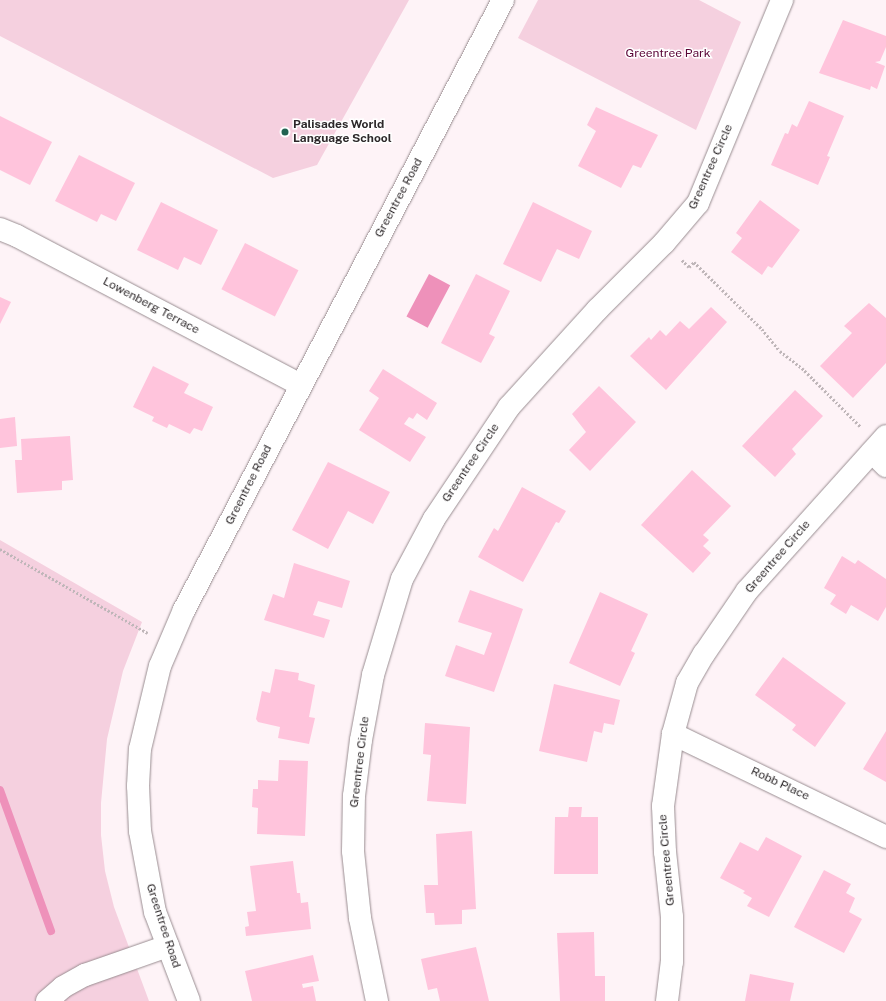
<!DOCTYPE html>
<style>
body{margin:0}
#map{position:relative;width:886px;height:1001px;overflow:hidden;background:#fef3f7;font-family:"Public Sans",sans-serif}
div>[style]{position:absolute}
.green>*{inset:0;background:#f5d0df}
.water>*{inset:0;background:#ee91ba;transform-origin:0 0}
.stream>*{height:8px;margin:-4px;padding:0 4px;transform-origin:4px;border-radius:4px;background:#ee91ba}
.building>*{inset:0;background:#ffc4dc;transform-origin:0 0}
.path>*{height:2.5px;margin-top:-1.25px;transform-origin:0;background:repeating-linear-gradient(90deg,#bfb6b9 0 2px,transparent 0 4px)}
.roads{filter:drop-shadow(0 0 1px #998d91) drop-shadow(0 0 1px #998d91)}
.minor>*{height:22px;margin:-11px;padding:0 11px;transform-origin:11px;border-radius:11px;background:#fff}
.tertiary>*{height:22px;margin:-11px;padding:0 11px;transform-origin:11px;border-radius:11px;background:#fff}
.dots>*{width:11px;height:11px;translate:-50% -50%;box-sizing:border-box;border:2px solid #fff;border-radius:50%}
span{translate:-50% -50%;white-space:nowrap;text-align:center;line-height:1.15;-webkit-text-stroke:3px #fff;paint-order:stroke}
.park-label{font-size:12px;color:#590436}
.poi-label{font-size:12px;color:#2d282a;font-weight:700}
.left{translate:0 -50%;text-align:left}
.street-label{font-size:12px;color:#2d282a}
</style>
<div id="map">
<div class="green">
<div style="clip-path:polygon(0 0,409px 0,317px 165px,273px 178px,0 36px)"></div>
<div style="clip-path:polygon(538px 0,699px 0,741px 22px,696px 130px,518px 38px)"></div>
<div style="clip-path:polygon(0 540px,142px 622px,123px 671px,107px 739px,101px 803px,101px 835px,105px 871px,114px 907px,149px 1001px,0 1001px)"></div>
</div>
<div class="water">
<div style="left:429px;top:274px;width:24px;height:48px;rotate:28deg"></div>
</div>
<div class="stream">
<div style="left:0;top:790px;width:150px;rotate:70.1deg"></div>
</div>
<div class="building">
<div style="clip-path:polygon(843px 20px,886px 36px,886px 47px,880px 61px,875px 62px,885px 66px,877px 89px,871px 86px,870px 90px,819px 73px)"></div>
<div style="clip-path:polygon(809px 101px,844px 116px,827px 156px,830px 157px,818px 185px,771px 165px,785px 133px,788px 134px,792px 124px,797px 127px)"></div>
<div style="clip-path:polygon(596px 107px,658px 135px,641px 168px,633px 165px,621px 188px,578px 166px,596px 131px,587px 125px)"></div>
<div style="clip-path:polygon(0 116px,52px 142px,30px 185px,0 170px)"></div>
<div style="clip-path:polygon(79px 155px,135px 183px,116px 221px,101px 214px,97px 222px,55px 201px)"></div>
<div style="clip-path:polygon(760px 200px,800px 230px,772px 268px,768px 266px,762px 275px,731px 252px,742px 238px,736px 233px)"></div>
<div style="clip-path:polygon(161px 202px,218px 230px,201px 265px,184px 257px,178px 270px,137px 250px)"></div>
<div style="clip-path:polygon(533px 202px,592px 231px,579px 259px,557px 249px,541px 282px,503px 264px)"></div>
<div style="left:245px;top:243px;width:60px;height:52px;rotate:27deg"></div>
<div style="clip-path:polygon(476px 274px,510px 291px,489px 334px,495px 337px,481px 363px,441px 343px)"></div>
<div style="clip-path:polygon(0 297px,11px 302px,0 324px)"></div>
<div style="clip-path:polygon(869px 303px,886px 318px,886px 363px,853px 398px,820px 366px,852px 333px,844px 326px)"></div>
<div style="clip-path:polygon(711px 307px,727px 322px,666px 390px,630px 356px,649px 337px,651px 340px,660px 330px,666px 336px,680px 321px,689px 329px)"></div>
<div style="clip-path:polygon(153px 366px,189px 384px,184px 393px,213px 407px,202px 431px,194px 428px,190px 434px,169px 424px,167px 428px,152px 421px,154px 417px,133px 407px)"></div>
<div style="clip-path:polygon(383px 369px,437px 403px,427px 420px,417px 413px,413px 419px,409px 417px,404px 424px,426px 437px,410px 462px,359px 430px,379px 398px,369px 391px)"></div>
<div style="clip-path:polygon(599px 386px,636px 422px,590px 471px,569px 450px,586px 432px,572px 414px)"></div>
<div style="clip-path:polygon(795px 390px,823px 416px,792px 449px,796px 454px,775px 477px,742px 446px)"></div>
<div style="clip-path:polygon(15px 417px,17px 446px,0 448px,0 419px)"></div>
<div style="clip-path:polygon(70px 436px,73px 480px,62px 481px,62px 490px,17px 493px,15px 460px,22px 460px,21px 439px)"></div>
<div style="clip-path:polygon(328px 462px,390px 492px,373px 524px,348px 511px,328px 549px,292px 530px)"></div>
<div style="clip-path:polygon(692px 470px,731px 506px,703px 535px,709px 540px,703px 546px,711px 553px,693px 573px,641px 525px)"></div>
<div style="clip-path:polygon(522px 487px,566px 511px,559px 523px,556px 522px,523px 582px,478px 557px,494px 528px,498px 531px)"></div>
<div style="clip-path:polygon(842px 556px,855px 564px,858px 560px,886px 579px,886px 607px,878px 621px,851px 605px,846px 614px,830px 604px,836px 595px,824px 588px)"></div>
<div style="clip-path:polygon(294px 563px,350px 581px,342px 608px,318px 601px,313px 615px,330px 620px,324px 638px,264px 620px,273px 594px,284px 598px)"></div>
<div style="clip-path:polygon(470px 590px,523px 609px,494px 692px,445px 676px,456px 645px,484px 655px,492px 633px,458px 622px)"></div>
<div style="clip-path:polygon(600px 592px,648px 614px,631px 651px,635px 653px,620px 686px,569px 663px)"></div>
<div style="clip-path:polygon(783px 657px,846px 703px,815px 747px,792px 730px,796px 725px,755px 695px)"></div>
<div style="clip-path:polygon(275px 669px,299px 673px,298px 680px,315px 685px,309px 717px,315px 718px,309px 744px,278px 738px,280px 727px,258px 722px,256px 719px,262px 691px,270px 693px)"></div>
<div style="clip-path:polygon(554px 684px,620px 700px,614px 725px,604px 723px,602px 733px,594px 731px,587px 762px,539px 751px)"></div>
<div style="clip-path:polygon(425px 723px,470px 727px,466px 804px,427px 801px,431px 755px,423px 754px)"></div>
<div style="clip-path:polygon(886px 731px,886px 782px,863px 769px)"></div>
<div style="clip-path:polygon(279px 760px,308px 761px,305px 836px,257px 834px,258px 808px,252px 807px,253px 789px,258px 789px,258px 780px,278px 781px)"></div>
<div style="clip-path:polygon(569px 807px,582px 807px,581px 817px,598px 817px,598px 874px,554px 874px,555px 817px,568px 817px)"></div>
<div style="clip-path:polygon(472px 831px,476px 909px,462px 910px,462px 924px,435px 925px,434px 913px,426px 913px,424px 885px,438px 885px,436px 834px)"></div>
<div style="clip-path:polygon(766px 837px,802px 856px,769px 917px,747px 906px,752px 898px,743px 893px,745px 891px,720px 878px,740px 842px,758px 851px)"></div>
<div style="clip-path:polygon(293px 861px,297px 893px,300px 893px,301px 903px,308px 902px,311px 929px,246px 936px,245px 927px,249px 926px,247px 912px,256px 911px,250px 866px)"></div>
<div style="clip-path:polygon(824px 870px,851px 884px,846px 893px,855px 898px,849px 912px,862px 919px,844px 953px,794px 927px)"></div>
<div style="clip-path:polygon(594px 932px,595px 976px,605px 976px,605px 1001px,560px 1001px,557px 933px)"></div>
<div style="clip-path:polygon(476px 947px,489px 1001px,440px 1001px,437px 988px,428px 990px,421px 959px)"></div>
<div style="clip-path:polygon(313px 955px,319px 981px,302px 984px,303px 988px,313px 986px,316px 1001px,252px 1001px,245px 971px)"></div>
<div style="clip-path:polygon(750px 974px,794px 983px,790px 1001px,745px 1001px)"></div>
</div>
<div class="path">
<div style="left:682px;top:260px;width:10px;rotate:45deg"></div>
<div style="left:689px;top:267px;width:7px;rotate:-45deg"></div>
<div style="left:694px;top:262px;width:95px;rotate:44.6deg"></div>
<div style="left:762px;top:329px;width:28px;rotate:51deg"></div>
<div style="left:780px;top:351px;width:28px;rotate:38deg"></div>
<div style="left:802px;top:368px;width:83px;rotate:45deg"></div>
<div style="left:0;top:549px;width:170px;rotate:29.6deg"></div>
</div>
<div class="roads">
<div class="minor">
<div style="left:0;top:229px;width:18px;rotate:22deg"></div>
<div style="left:17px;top:236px;width:321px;rotate:27.7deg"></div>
<div style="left:872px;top:452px;width:20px;rotate:45deg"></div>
<div style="left:673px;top:734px;width:237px;rotate:25.8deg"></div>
<div style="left:47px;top:1001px;width:21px;rotate:-41deg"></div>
<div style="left:63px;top:987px;width:25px;rotate:-29deg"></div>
<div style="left:85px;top:975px;width:88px;rotate:-19.3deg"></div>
<div style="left:377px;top:1001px;width:85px;rotate:-101.6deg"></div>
<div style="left:360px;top:918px;width:67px;rotate:-96deg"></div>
<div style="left:353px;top:851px;width:55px;rotate:-89deg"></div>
<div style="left:354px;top:796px;width:56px;rotate:-82.9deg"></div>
<div style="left:361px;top:740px;width:66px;rotate:-79.5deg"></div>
<div style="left:373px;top:675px;width:100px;rotate:-73.2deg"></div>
<div style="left:402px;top:579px;width:68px;rotate:-61.9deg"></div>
<div style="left:434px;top:519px;width:135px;rotate:-56.2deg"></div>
<div style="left:509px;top:407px;width:131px;rotate:-47.8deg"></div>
<div style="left:597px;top:310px;width:95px;rotate:-45deg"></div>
<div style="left:664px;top:243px;width:52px;rotate:-49.6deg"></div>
<div style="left:698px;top:203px;width:220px;rotate:-67.5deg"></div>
<div style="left:667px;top:1001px;width:39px;rotate:-83deg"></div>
<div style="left:672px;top:962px;width:45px;rotate:-90deg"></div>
<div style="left:672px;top:917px;width:65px;rotate:-96.1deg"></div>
<div style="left:665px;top:852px;width:46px;rotate:-92.5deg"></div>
<div style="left:663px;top:806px;width:73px;rotate:-82.1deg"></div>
<div style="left:673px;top:734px;width:53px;rotate:-74.6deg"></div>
<div style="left:687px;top:683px;width:34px;rotate:-60deg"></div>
<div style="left:704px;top:654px;width:76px;rotate:-55.7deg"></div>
<div style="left:747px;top:591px;width:208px;rotate:-48.1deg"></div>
</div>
<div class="tertiary">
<div style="left:189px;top:1001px;width:95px;rotate:-110.9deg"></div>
<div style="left:155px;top:912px;width:82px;rotate:-100.5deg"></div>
<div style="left:140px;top:831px;width:45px;rotate:-92.5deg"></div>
<div style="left:138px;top:786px;width:37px;rotate:-87deg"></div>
<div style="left:140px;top:749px;width:85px;rotate:-76.5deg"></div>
<div style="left:160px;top:666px;width:61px;rotate:-66.8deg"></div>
<div style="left:184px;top:610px;width:688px;rotate:-62.39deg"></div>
</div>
</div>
<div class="dots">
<div style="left:285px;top:132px;background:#226352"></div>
</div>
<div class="park-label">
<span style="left:668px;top:54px">Greentree Park</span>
</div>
<div class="poi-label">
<span class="left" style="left:293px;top:132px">Palisades World<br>Language School</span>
</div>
<div class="street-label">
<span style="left:711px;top:167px;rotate:-66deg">Greentree Circle</span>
<span style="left:399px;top:198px;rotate:-62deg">Greentree Road</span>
<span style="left:151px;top:306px;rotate:28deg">Lowenberg Terrace</span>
<span style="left:471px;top:463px;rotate:-56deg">Greentree Circle</span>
<span style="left:249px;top:485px;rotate:-63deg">Greentree Road</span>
<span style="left:778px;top:557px;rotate:-49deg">Greentree Circle</span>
<span style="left:360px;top:762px;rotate:-83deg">Greentree Circle</span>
<span style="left:780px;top:784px;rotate:25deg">Robb Place</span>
<span style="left:667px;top:860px;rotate:-95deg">Greentree Circle</span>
<span style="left:163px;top:926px;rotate:72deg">Greentree Road</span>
</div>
</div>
